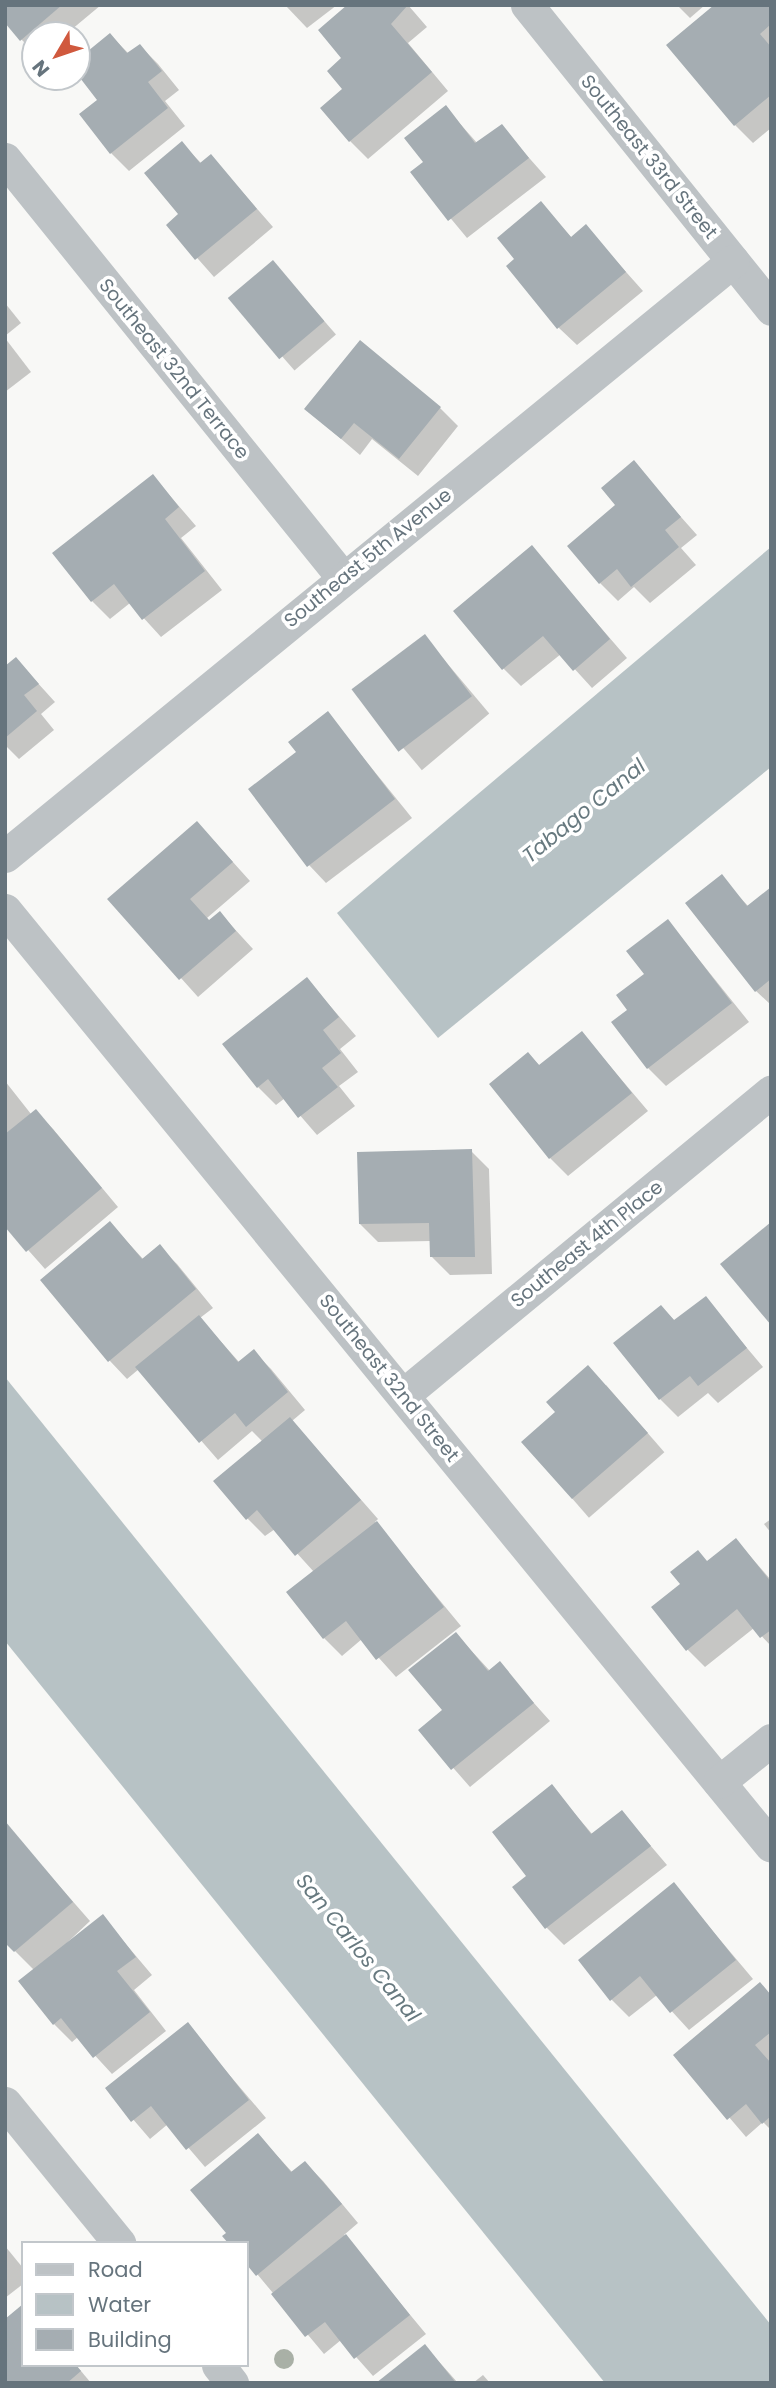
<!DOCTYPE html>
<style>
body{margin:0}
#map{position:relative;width:776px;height:2388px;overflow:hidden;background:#f8f8f6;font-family:Poppins,sans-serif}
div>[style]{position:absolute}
.water>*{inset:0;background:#b7c2c5}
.shadow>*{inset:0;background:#0003;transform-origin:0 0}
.building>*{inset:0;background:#a5adb2;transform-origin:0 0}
.minor>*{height:33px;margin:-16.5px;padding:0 16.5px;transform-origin:16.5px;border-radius:16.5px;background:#bdc2c5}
.trees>*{width:20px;height:20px;margin:-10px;border-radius:50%;background:#a9b0a6}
span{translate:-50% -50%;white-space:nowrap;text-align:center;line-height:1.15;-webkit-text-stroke:7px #fff;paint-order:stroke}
.street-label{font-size:19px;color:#66747d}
.water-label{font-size:21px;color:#67797f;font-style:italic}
.frame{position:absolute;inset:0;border:7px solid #66747d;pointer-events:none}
.legend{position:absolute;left:21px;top:2241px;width:228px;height:126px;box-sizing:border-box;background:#fff;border:2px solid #c2c7cb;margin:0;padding:9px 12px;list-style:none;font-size:21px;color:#66747d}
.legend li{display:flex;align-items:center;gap:14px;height:35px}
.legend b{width:35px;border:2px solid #c2c7cb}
.north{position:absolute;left:21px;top:21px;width:70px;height:70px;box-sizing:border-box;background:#fff;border:2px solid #c2c7cb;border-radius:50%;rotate:231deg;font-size:19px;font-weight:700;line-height:28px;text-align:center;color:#66747d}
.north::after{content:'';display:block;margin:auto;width:24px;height:32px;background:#d0593e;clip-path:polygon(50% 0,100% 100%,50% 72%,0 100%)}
</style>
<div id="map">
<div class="water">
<div style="clip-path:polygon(771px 547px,771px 767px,438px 1038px,337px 913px)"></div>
<div style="clip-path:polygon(5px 1377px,771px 2325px,771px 2383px,605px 2383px,5px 1641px)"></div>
</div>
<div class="shadow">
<div style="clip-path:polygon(5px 5px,101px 5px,65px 35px,35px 35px,35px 53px,21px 39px)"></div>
<div style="clip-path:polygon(285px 5px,337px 5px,307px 28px)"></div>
<div style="clip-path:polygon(350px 5px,408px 5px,427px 27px,408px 43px,448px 91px,368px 159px,350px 141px,344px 58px)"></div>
<div style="clip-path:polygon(677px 5px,705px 5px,690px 18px)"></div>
<div style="clip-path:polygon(716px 5px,771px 5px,771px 128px,753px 143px,735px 125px)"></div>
<div style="clip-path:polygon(110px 35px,129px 54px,140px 46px,158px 64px,179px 90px,165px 101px,185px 126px,129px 171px,111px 153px,100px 100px,77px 72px,77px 62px)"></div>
<div style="clip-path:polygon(446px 108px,478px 144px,501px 126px,546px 177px,467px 238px,413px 173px,426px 163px)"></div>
<div style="clip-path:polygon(182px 144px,202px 164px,211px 156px,273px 227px,214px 277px,168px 225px,180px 215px)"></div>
<div style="clip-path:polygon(541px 204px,572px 238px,586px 227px,643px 291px,577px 345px,559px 328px,516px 260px)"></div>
<div style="left:273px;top:262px;width:96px;height:55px;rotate:49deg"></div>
<div style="clip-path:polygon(5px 303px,21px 323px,5px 336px)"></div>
<div style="clip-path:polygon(5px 338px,31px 372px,5px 392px)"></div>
<div style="clip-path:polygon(440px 408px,458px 426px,418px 476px,372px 439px,360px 455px,306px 409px)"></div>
<div style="clip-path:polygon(633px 463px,697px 535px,681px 548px,696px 565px,650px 603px,634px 587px,618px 601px,600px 583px,618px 505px)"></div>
<div style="clip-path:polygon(153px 476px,196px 526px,181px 538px,222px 590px,161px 637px,130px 603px,110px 619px,92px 601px)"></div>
<div style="clip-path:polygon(532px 548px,627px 658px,592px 688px,561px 654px,521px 686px,503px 668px)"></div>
<div style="left:425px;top:637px;width:100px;height:88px;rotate:50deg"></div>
<div style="clip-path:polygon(16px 659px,55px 702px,41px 714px,54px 730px,19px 759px,5px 745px,5px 668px)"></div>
<div style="clip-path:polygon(328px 714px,412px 818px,326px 883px,309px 865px,299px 752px)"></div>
<div style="clip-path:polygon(214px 841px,250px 881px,207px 918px,210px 922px,220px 913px,253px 949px,198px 997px,110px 899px)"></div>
<div style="clip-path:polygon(721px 877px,749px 907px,771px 890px,771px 1005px,756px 991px)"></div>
<div style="clip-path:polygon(668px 921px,749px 1022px,666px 1086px,648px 1068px,629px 1010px)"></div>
<div style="clip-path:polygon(307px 979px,356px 1036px,340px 1049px,358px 1072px,339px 1086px,355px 1106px,317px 1135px,285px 1098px,276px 1105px,258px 1087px)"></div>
<div style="clip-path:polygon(582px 1033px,648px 1111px,568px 1176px,550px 1158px,528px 1054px,540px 1066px)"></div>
<div style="clip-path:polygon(5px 1081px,31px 1114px,35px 1111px,53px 1129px,118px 1207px,45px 1269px,5px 1224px)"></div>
<div style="clip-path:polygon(471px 1151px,489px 1169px,492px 1274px,450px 1275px,432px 1257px,431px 1241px,378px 1242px,360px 1224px)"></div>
<div style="clip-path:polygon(110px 1223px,144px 1260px,159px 1247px,177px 1264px,213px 1308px,200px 1318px,239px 1362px,253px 1351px,271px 1369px,305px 1410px,292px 1421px,378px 1519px,375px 1522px,461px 1626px,396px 1677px,362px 1639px,342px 1656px,324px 1638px,314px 1572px,275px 1529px,265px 1536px,247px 1518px,263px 1442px,252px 1431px,218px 1460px,139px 1369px,127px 1379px,110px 1361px,42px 1280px)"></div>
<div style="clip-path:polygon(705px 1298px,763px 1367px,718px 1403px,708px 1393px,678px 1417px,660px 1399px,661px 1307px,676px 1322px)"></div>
<div style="left:606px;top:1385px;width:89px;height:100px;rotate:49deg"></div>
<div style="clip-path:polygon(771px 1519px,771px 1533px,764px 1524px)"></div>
<div style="clip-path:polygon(736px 1540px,771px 1580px,771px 1646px,754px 1628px,705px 1667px,687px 1649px,708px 1562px)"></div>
<div style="clip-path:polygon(456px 1634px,490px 1671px,499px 1664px,550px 1721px,470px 1787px,420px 1730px,444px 1711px)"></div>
<div style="clip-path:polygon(552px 1787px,593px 1835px,622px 1812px,667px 1865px,564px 1945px,546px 1927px)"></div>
<div style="clip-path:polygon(5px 1824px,90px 1921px,50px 1959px,103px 1917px,152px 1975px,134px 1990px,166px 2031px,112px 2074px,78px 2037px,72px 2042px,54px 2024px,21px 1982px,35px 1971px,15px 1951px)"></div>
<div style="clip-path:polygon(674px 1885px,753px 1979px,689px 2030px,657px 1995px,629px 2017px,611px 1999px)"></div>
<div style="clip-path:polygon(771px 1995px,771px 2130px,763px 2122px,746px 2137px,676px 2055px)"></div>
<div style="clip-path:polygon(187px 2025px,266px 2118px,205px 2167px,168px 2124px,150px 2139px,107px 2089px)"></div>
<div style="clip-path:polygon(258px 2135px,293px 2173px,305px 2163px,323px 2181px,358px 2223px,344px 2235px,426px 2334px,373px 2376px,341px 2340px,324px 2354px,247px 2262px,247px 2243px,229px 2233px)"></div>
<div style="clip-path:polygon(5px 2246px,23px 2268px,23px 2284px,5px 2298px)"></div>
<div style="clip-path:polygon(425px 2346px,458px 2383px,378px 2383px)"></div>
<div style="clip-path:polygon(23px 2365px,76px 2365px,91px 2383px,5px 2383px)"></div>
<div style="clip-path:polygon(483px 2375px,490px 2383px,473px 2383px)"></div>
</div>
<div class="building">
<div style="clip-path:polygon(5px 5px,62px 5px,20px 41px,5px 23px)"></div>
<div style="clip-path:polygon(347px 5px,408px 5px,391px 24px,432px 72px,349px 142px,320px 108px,342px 89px,327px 71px,341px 58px,318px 30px)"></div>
<div style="clip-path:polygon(714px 5px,771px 5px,771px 24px,760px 34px,771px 47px,771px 95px,734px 126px,666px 45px)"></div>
<div style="clip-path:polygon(110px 33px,127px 53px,140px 44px,162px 71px,148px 82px,168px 108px,110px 154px,79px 114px,97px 100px,77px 74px,77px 60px)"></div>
<div style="clip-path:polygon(446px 105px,475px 143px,502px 124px,529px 158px,448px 221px,410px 172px,423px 162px,404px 138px)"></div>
<div style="clip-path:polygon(182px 141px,200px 163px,211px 154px,257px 209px,195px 260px,166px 225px,178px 214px,144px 173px)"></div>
<div style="clip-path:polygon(541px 201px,571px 237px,586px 224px,626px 272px,557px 329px,506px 266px,514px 259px,497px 238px)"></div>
<div style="left:273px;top:260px;width:80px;height:59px;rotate:50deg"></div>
<div style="clip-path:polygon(360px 340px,441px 407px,399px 459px,354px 423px,341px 439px,304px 409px)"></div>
<div style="clip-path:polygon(634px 460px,681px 517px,665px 530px,679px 547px,631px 587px,617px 569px,599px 584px,567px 546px,615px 505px,601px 488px)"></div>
<div style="clip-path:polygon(153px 474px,179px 507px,165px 519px,205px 571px,142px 620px,114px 584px,91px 602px,52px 553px)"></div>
<div style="clip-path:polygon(532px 545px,610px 639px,573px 671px,543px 636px,502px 670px,453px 611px)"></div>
<div style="left:425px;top:634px;width:78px;height:92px;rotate:53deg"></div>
<div style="clip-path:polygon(16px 657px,39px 684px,24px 695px,37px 711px,5px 738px,5px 666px)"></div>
<div style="clip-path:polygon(328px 711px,395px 799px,307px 867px,248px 789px,296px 752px,288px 742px)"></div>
<div style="clip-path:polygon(197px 821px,233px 862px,190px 899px,209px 920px,220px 911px,236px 931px,179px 980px,107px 899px)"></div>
<div style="clip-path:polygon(722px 874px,747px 906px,771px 887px,771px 979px,755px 992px,685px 903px)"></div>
<div style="clip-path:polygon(668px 919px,732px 1003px,647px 1069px,611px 1022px,627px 1010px,616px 995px,644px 974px,626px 951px)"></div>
<div style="clip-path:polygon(307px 977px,339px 1017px,323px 1030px,341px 1053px,322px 1068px,338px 1087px,298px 1118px,268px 1079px,257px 1088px,222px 1044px)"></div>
<div style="clip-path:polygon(582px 1031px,632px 1093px,549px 1159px,489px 1084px,528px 1052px,539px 1065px)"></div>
<div style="clip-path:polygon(36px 1109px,102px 1188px,26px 1252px,5px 1227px,5px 1134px)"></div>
<div style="clip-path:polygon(472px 1149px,475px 1257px,430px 1257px,429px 1223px,359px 1224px,357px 1152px)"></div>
<div style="clip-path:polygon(110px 1221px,142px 1259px,160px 1244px,196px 1289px,108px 1362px,40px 1280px)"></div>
<div style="clip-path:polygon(771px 1222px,771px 1325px,720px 1264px)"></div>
<div style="clip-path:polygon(706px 1296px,747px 1348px,698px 1386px,690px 1376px,659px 1400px,613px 1343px,661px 1305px,674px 1320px)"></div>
<div style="clip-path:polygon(199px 1315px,238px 1362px,254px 1349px,288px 1392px,246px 1427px,235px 1413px,199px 1443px,135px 1367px)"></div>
<div style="clip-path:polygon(588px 1365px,648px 1433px,572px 1499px,521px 1442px,555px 1412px,546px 1402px)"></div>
<div style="clip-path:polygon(290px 1417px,361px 1500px,295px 1556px,257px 1510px,246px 1520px,213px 1481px)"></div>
<div style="clip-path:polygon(377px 1521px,444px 1607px,376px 1660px,346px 1621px,323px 1639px,286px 1592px)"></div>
<div style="clip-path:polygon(736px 1538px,771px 1582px,771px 1630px,760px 1638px,737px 1609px,686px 1651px,651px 1607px,680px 1584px,670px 1572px,698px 1550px,707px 1561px)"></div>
<div style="clip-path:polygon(456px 1632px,488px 1671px,500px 1661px,534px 1703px,451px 1770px,418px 1730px,442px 1710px,408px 1670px)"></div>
<div style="clip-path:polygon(552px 1784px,591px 1834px,622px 1810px,651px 1846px,545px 1929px,512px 1887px,526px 1876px,492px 1832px)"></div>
<div style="clip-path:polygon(5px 1821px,73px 1902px,14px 1952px,5px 1943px)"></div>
<div style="clip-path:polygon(674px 1882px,736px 1960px,670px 2013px,640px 1976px,610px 2001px,578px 1960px)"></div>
<div style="clip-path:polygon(103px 1914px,136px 1957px,117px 1971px,150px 2012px,93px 2058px,61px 2018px,53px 2025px,18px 1981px)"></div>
<div style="clip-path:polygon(760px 1982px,771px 1995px,771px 2032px,755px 2045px,771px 2063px,771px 2116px,762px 2124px,746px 2104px,727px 2120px,673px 2055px)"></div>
<div style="clip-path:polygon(188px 2022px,249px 2100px,186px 2150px,151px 2106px,131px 2122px,105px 2088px)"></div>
<div style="clip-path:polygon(258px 2133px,291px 2172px,305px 2161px,342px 2204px,256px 2276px,247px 2265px,247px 2243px,228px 2243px,222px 2236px,226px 2233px,190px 2190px)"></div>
<div style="clip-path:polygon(346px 2234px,410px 2315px,354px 2359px,325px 2322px,305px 2337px,271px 2294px)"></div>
<div style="clip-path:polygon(23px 2304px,23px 2365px,76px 2365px,81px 2371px,67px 2383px,5px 2383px,5px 2319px)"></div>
<div style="clip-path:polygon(425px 2344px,456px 2383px,376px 2383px)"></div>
</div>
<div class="minor">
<div style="left:527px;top:5px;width:390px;rotate:51.2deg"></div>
<div style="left:5px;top:159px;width:538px;rotate:51.11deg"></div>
<div style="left:5px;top:856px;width:940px;rotate:-39.26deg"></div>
<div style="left:5px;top:910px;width:1209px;rotate:50.7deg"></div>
<div style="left:403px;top:1395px;width:477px;rotate:-39.5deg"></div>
<div style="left:719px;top:1782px;width:67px;rotate:-38.9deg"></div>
<div style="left:5px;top:2103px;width:181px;rotate:50.8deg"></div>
<div style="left:218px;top:2365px;width:23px;rotate:52deg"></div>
</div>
<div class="trees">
<div style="left:284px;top:2359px"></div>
</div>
<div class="street-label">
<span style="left:649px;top:157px;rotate:51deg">Southeast 33rd Street</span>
<span style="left:174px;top:369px;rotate:51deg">Southeast 32nd Terrace</span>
<span style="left:368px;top:558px;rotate:-39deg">Southeast 5th Avenue</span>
<span style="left:587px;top:1244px;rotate:-39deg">Southeast 4th Place</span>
<span style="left:389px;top:1378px;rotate:51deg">Southeast 32nd Street</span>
</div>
<div class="water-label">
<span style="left:584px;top:811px;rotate:-39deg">Tabago Canal</span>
<span style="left:358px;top:1948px;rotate:51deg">San Carlos Canal</span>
</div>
<div class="frame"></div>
<ul class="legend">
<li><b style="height:9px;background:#bdc2c5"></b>Road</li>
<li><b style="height:19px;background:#b7c2c5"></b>Water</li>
<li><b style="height:19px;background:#a5adb2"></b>Building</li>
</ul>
<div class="north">N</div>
</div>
